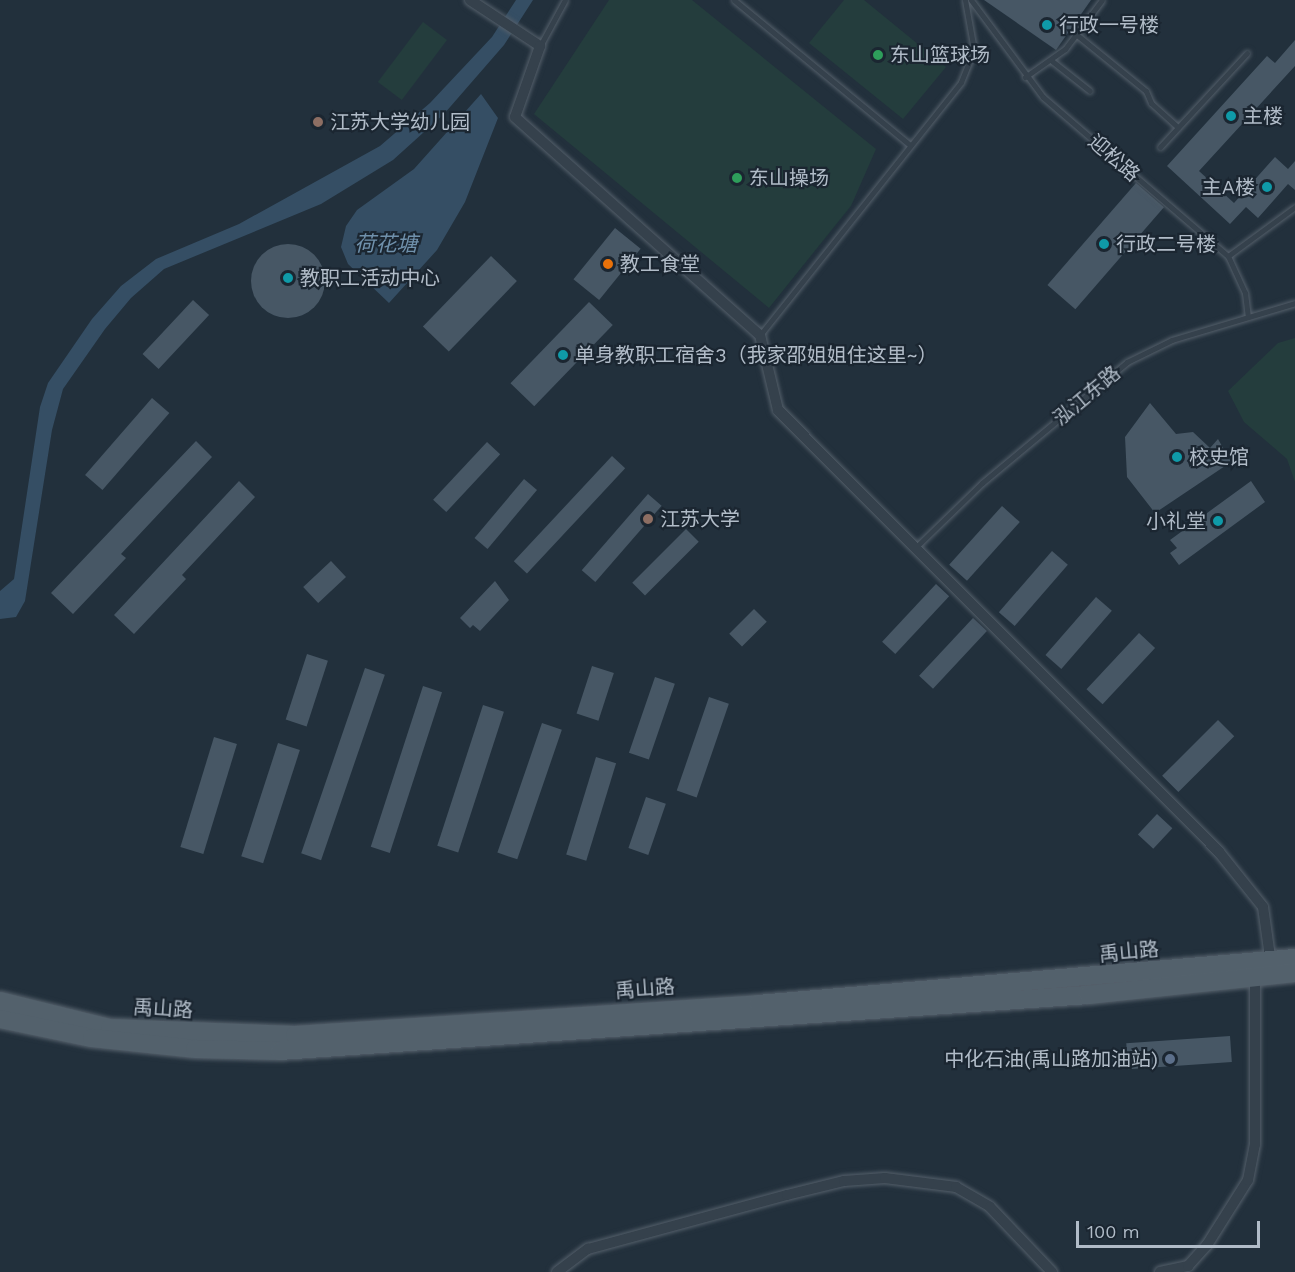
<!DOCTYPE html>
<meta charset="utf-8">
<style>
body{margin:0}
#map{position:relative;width:1295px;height:1272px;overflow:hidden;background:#22303c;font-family:"Work Sans","Noto Sans SC",sans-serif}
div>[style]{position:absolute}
.green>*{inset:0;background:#243d3d;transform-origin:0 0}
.water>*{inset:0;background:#354e64}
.building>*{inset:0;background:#475765;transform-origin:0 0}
.round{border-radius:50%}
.roads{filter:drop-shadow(0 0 2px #545f6a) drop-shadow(0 0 2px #545f6a)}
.service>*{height:5px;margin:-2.5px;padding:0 2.5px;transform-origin:2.5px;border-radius:2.5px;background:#35414c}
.minor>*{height:10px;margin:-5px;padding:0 5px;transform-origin:5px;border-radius:5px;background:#35414c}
.primary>*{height:18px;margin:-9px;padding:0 9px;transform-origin:9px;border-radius:9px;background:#53616c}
.dots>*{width:16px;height:16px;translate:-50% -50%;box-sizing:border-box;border:3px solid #1b2631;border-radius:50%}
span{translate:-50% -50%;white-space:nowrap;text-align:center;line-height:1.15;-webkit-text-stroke:4.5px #1b2631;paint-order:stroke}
.poi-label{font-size:20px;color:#b1bcc8}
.left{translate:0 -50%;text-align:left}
.right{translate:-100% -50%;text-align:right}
.street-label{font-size:20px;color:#b1bcc8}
.water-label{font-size:21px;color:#7091ac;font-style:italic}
.scale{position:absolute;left:1076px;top:1221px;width:184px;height:27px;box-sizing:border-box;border:3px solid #b1bcc8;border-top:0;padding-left:8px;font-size:18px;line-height:21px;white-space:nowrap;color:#b1bcc8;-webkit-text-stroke:4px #1b2631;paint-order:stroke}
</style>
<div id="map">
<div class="green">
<div style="clip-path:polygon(609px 0,692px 0,876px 149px,851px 206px,769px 308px,534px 114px)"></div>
<div style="clip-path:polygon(844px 0,864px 0,946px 67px,903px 119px,809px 43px)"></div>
<div style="left:423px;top:22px;width:30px;height:75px;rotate:37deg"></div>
<div style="clip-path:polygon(1295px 338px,1295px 482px,1287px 459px,1244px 422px,1228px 391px,1278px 343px)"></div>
</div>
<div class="water">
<div style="clip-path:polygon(516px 0,533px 0,504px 45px,444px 114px,393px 160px,321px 204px,164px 269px,131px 298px,105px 329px,63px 389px,52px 430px,25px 601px,16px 617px,0 619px,0 591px,14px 579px,40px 407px,48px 383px,92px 319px,121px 286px,156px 259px,239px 224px,380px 146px,430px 103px,492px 37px)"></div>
<div style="clip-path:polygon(481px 94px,498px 118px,465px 202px,437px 250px,389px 303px,348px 264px,341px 247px,346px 226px,357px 210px,414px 169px)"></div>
</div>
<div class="building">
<div style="clip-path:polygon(984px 0,1091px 0,1056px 50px)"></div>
<div style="clip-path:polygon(1295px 40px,1295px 66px,1199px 171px,1234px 203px,1275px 157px,1288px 169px,1295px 161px,1295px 190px,1288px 184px,1258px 218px,1246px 207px,1230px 224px,1167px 166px,1267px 56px,1275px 63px)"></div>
<div style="left:1136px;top:183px;width:37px;height:135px;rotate:41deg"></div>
<div style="left:615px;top:228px;width:33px;height:66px;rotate:39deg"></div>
<div class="round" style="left:251px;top:244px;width:74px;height:74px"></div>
<div style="left:491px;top:256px;width:36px;height:98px;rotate:44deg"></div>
<div style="left:193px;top:300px;width:22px;height:74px;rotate:43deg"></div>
<div style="left:589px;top:302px;width:33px;height:113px;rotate:44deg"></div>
<div style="left:152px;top:398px;width:23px;height:102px;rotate:41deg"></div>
<div style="clip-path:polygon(1150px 403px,1176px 434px,1193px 432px,1210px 448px,1218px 439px,1231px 462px,1155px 513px,1127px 477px,1125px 437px)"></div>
<div style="clip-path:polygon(196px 441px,212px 457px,121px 554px,126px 558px,73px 614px,51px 593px)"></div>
<div style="left:487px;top:442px;width:18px;height:79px;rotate:43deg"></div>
<div style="left:612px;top:456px;width:18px;height:144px;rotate:43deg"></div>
<div style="left:524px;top:479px;width:17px;height:77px;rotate:40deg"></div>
<div style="clip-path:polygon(239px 481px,255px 497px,182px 575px,186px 579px,134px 634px,114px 615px)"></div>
<div style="clip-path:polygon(1251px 481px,1265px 502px,1179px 565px,1170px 553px,1177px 548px,1170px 540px)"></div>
<div style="left:648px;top:494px;width:18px;height:101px;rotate:41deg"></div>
<div style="left:1002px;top:506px;width:24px;height:79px;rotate:42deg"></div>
<div style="left:686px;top:529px;width:18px;height:76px;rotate:45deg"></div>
<div style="left:1052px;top:551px;width:21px;height:81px;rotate:41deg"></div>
<div style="left:331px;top:561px;width:22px;height:38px;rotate:47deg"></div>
<div style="clip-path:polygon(495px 581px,509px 600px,480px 631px,473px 625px,470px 628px,460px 618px)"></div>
<div style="left:936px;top:584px;width:18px;height:79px;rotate:43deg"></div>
<div style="left:1096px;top:597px;width:21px;height:77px;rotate:41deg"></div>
<div style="left:754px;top:609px;width:18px;height:35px;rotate:45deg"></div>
<div style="left:973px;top:618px;width:19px;height:79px;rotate:43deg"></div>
<div style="left:1139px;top:633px;width:22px;height:77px;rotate:43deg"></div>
<div style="left:307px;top:654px;width:22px;height:69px;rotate:18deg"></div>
<div style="left:592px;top:666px;width:23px;height:50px;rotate:18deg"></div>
<div style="left:365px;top:668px;width:21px;height:196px;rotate:19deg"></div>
<div style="left:655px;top:677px;width:21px;height:80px;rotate:19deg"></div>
<div style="left:423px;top:686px;width:20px;height:169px;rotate:18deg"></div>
<div style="left:709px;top:697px;width:21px;height:99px;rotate:19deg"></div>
<div style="left:483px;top:705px;width:22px;height:148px;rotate:18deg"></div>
<div style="left:1218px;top:720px;width:23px;height:79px;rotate:45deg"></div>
<div style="left:542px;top:723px;width:21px;height:137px;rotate:19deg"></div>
<div style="left:214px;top:737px;width:24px;height:115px;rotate:17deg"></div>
<div style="left:278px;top:743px;width:23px;height:119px;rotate:18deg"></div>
<div style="left:596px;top:757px;width:21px;height:102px;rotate:17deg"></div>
<div style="left:646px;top:797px;width:21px;height:54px;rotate:19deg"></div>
<div style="left:1157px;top:814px;width:21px;height:28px;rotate:43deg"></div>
<div style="left:1230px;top:1036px;width:26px;height:104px;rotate:86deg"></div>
</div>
<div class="roads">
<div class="service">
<div style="left:734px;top:0;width:228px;rotate:39.5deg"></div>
<div style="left:971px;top:0;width:121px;rotate:53.4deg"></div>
<div style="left:1043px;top:97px;width:244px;rotate:40.7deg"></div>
<div style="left:1228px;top:256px;width:41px;rotate:65.3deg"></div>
<div style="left:1245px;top:293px;width:24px;rotate:83deg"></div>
<div style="left:1077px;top:35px;width:89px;rotate:39.1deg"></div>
<div style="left:1146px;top:91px;width:13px;rotate:67deg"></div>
<div style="left:1151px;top:103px;width:36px;rotate:42deg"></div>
<div style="left:540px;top:46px;width:52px;rotate:-61.5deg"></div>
<div style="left:1052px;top:61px;width:48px;rotate:38.3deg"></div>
<div style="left:1025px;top:77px;width:49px;rotate:-35deg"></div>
<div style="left:1065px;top:49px;width:61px;rotate:-52.9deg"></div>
<div style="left:1160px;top:147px;width:128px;rotate:-47.2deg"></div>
<div style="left:1228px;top:256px;width:83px;rotate:-36.2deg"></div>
<div style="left:760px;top:335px;width:323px;rotate:-51.5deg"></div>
<div style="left:961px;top:82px;width:35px;rotate:-68deg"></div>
<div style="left:974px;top:50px;width:51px;rotate:-100.2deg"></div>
<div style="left:915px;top:548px;width:93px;rotate:-44.1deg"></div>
<div style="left:982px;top:483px;width:189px;rotate:-39.8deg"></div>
<div style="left:1127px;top:362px;width:50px;rotate:-26.1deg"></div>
<div style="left:1172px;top:340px;width:128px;rotate:-16.7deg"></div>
</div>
<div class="minor">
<div style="left:470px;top:0;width:84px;rotate:33.3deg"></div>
<div style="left:540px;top:46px;width:75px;rotate:109.4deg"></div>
<div style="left:515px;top:117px;width:328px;rotate:41.7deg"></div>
<div style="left:760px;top:335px;width:77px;rotate:76.5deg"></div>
<div style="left:778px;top:410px;width:624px;rotate:45.06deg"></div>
<div style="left:1219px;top:852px;width:70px;rotate:51.3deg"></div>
<div style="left:1263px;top:907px;width:58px;rotate:82deg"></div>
<div style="left:557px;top:1272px;width:39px;rotate:-37deg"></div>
<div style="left:588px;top:1249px;width:206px;rotate:-15.2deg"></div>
<div style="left:787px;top:1195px;width:59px;rotate:-13.8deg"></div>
<div style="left:844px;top:1181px;width:41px;rotate:-4.2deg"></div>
<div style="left:885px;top:1178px;width:72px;rotate:7.2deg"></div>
<div style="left:956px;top:1187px;width:39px;rotate:30deg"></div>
<div style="left:990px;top:1207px;width:90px;rotate:46.4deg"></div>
<div style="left:1160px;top:1272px;width:29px;rotate:-12deg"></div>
<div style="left:1188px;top:1266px;width:28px;rotate:-48deg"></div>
<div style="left:1207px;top:1245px;width:77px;rotate:-57.8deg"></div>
<div style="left:1248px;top:1180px;width:36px;rotate:-79deg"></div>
<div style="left:1255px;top:1145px;width:173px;rotate:-90deg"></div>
</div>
<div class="primary">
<div style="left:0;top:1001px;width:113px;rotate:13.8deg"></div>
<div style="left:110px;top:1028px;width:185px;rotate:2.2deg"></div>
<div style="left:295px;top:1035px;width:464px;rotate:-3.8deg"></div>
<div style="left:758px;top:1004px;width:539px;rotate:-4.9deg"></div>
<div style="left:0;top:1019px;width:94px;rotate:11.7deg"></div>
<div style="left:92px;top:1038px;width:104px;rotate:6.1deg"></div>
<div style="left:195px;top:1049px;width:85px;rotate:1.3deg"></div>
<div style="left:280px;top:1051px;width:810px;rotate:-3.96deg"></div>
<div style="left:1088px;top:995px;width:208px;rotate:-6.1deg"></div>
</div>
</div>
<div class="dots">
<div style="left:1047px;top:25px;background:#0f9aa8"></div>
<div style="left:878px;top:55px;background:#2e9e5b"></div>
<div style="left:1231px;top:116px;background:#0f9aa8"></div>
<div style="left:318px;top:122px;background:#8d6e63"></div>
<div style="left:737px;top:178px;background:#2e9e5b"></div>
<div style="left:1267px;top:187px;background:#0f9aa8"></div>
<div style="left:1104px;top:244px;background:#0f9aa8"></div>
<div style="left:608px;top:264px;background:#e8710a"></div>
<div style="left:288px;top:278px;background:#0f9aa8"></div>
<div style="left:563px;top:355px;background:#0f9aa8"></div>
<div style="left:1177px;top:457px;background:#0f9aa8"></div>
<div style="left:648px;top:519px;background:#8d6e63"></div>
<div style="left:1218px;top:521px;background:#0f9aa8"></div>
<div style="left:1170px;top:1059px;background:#5c6f8a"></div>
</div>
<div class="poi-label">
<span class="left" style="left:1059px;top:25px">行政一号楼</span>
<span class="left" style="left:890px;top:55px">东山篮球场</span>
<span class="left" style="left:1243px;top:116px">主楼</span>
<span class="left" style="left:330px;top:122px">江苏大学幼儿园</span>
<span class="left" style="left:749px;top:178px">东山操场</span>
<span class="right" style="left:1255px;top:187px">主A楼</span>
<span class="left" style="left:1116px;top:244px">行政二号楼</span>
<span class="left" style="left:620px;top:264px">教工食堂</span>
<span class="left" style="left:300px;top:278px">教职工活动中心</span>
<span class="left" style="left:575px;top:355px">单身教职工宿舍3（我家邵姐姐住这里~）</span>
<span class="left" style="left:1189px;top:457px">校史馆</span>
<span class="left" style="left:660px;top:519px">江苏大学</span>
<span class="right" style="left:1206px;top:521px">小礼堂</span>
<span class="right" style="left:1158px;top:1059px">中化石油(禹山路加油站)</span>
</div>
<div class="street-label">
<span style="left:1114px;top:158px;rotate:41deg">迎松路</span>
<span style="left:1087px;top:396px;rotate:-40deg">泓江东路</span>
<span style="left:1129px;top:952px;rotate:-5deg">禹山路</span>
<span style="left:645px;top:989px;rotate:-4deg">禹山路</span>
<span style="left:163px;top:1009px;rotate:4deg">禹山路</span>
</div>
<div class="water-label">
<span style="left:386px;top:244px">荷花塘</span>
</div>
<div class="scale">100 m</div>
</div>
